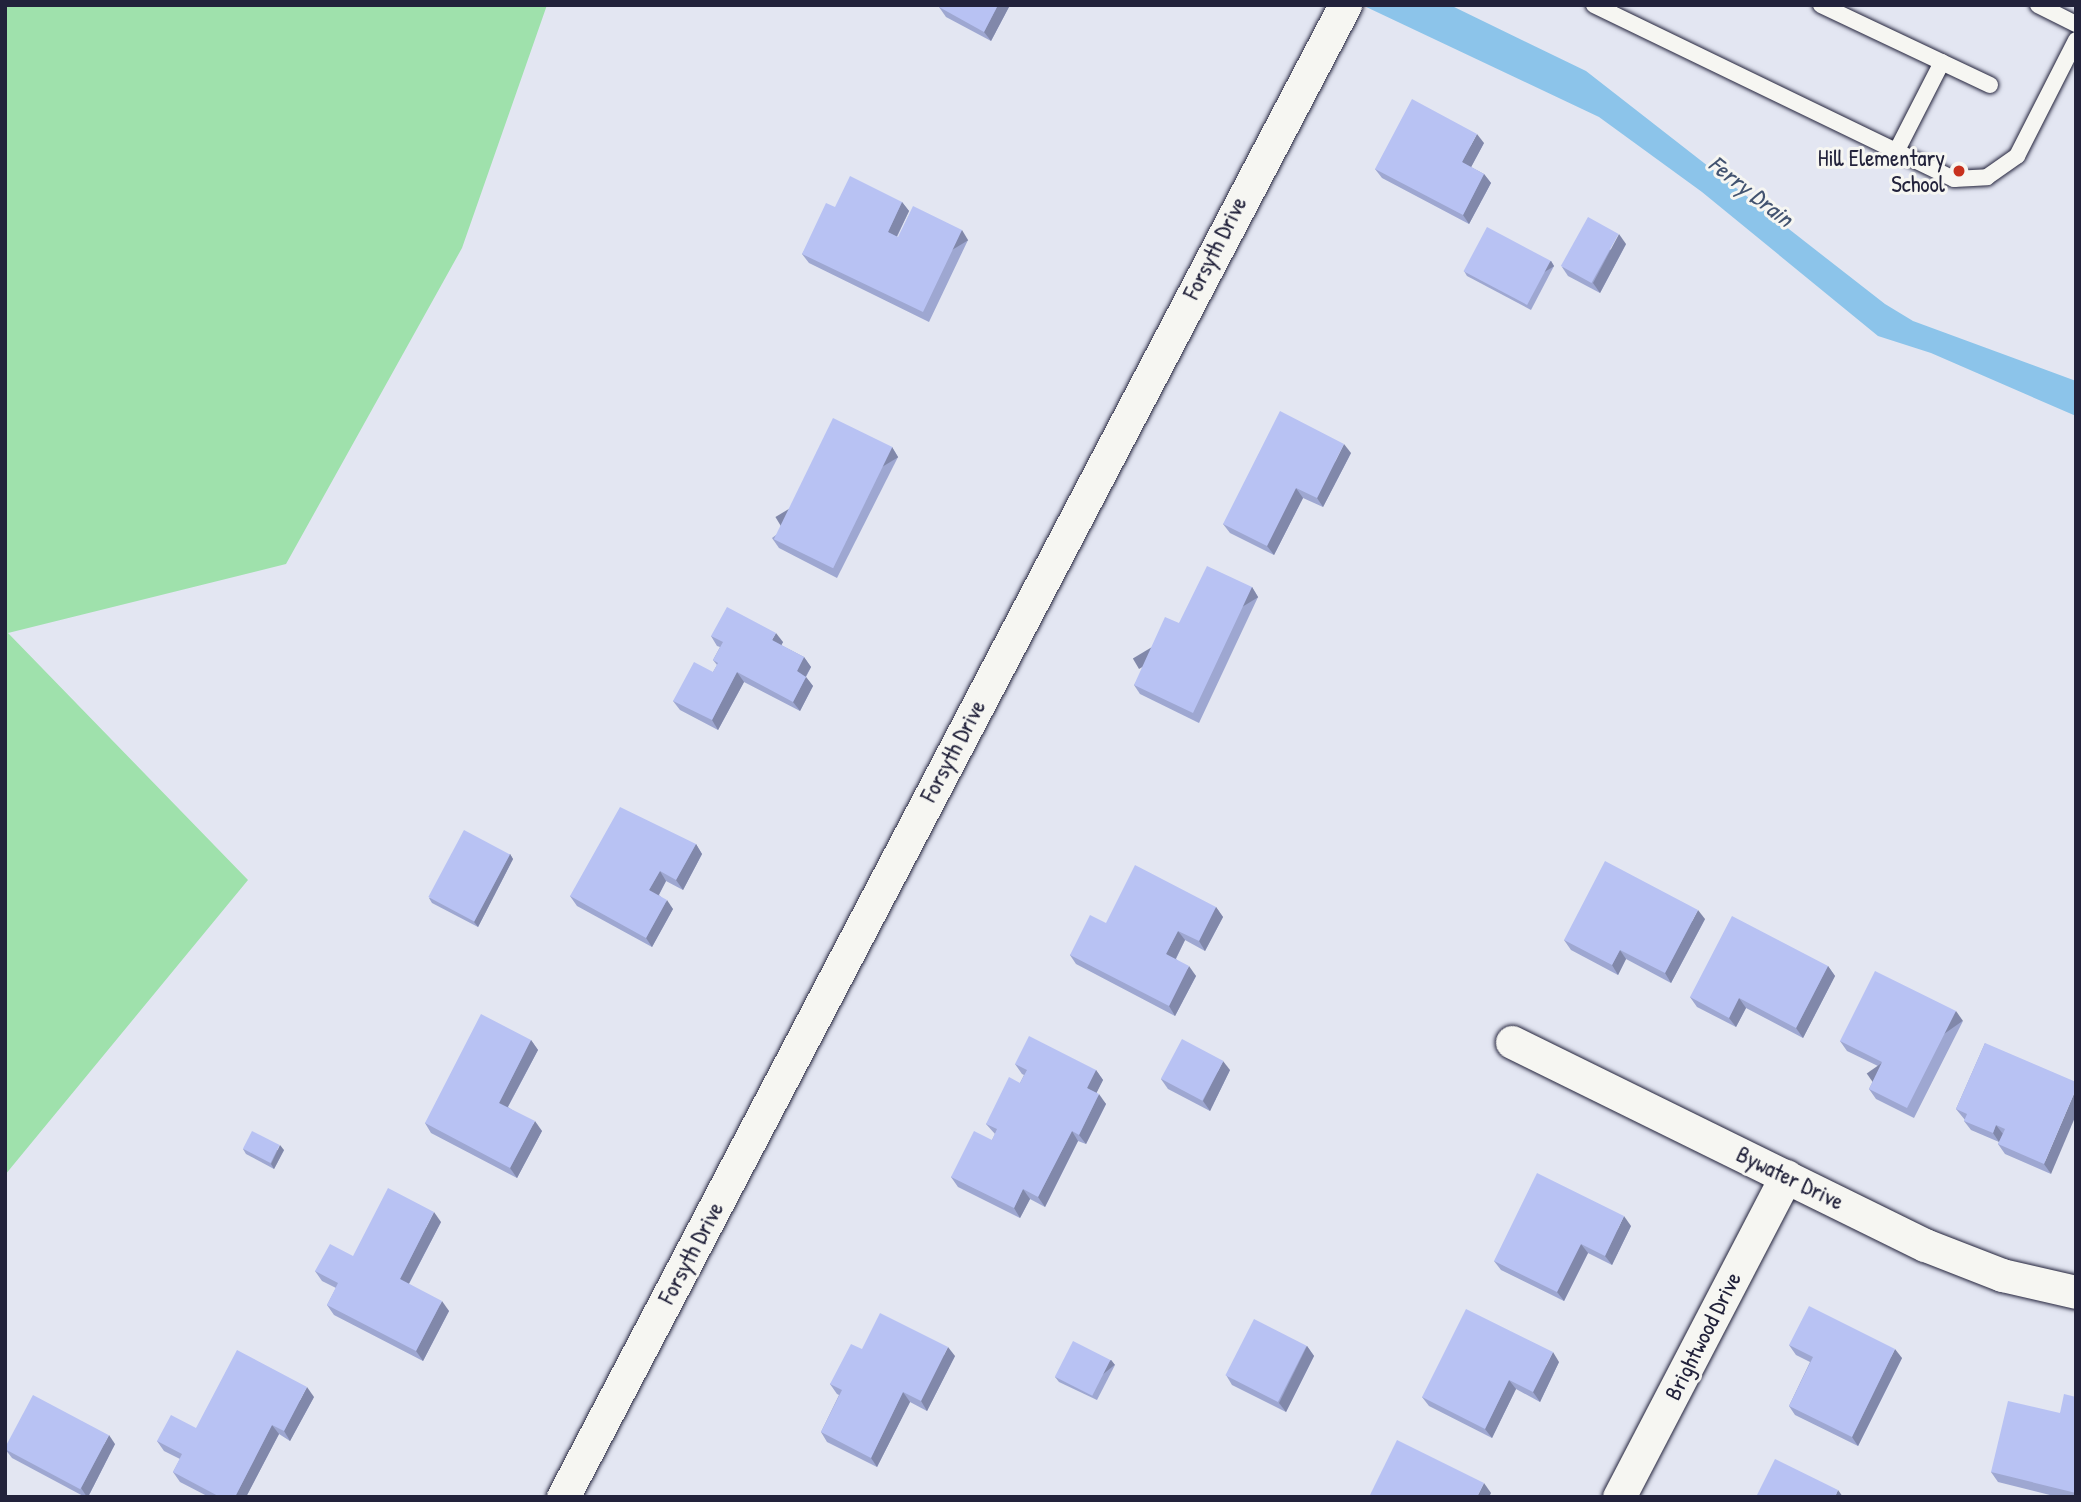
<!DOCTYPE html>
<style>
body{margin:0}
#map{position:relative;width:2081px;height:1502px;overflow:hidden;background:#e3e6f2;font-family:"Patrick Hand",sans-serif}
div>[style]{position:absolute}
.green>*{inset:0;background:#9fe1ac}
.water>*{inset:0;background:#8cc4ea}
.roads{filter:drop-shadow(0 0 2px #22223b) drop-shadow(0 0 2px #22223b)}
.lane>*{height:16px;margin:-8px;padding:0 8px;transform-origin:8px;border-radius:8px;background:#f6f6f2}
.street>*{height:33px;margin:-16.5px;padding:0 16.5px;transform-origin:16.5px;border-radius:16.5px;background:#f6f6f2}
.wall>*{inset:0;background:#9ea7d1}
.shaded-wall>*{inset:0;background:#8188aa;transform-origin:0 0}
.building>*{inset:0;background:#b8c2f3;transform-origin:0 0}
.dots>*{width:19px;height:19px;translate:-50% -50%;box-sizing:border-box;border:4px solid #f6f6f2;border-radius:50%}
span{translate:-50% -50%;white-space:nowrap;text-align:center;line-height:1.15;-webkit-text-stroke:6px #f6f6f2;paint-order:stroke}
.poi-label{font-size:23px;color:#22223b}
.right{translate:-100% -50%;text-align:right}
.street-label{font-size:23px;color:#22223b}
.water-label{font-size:24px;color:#425370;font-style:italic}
.frame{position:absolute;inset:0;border:7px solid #22223b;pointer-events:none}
</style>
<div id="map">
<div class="green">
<div style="clip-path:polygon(5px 5px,547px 5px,462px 248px,286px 564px,8px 633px,248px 880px,5px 1175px)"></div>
</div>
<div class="water">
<div style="clip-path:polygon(1362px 5px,1450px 5px,1586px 71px,1885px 304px,1913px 321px,2076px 381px,2076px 416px,1931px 353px,1878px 336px,1702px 192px,1599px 117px)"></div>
</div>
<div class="roads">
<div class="lane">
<div style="left:1594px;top:5px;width:400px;rotate:25.8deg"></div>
<div style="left:1954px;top:179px;width:33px;rotate:-3deg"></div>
<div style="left:1987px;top:177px;width:37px;rotate:-35deg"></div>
<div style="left:2017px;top:156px;width:130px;rotate:-63deg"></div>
<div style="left:1821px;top:5px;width:187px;rotate:25.3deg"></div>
<div style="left:2038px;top:5px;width:42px;rotate:26.6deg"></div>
<div style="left:1896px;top:152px;width:101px;rotate:-62.9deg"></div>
</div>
<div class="street">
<div style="left:1512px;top:1042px;width:460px;rotate:26.2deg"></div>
<div style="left:1925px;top:1245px;width:83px;rotate:21.3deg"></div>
<div style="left:2002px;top:1275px;width:76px;rotate:12.9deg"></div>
<div style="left:563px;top:1497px;width:1685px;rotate:-62.34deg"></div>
<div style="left:1619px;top:1497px;width:362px;rotate:-62.5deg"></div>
</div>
</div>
<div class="wall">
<div style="clip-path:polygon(940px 5px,1010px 5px,991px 41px,946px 17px,939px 7px)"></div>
<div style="clip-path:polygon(1484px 143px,1471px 167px,1484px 174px,1491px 183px,1469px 224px,1382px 178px,1375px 169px)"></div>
<div style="clip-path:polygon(902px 202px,909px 211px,897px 237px,968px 240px,929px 322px,809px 263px,802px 254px,835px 207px)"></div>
<div style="clip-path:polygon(1626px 244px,1600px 293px,1568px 276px,1562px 267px)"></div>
<div style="clip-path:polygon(1551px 261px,1554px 266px,1531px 310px,1467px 276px,1464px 271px)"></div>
<div style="clip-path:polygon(892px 447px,898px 457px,837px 578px,779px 548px,772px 538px)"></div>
<div style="clip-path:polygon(1351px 453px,1323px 507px,1303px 498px,1274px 555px,1230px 533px,1223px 524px)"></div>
<div style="clip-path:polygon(1252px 587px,1258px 597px,1199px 723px,1140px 694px,1134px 685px,1179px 623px)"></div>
<div style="clip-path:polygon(711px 636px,783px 642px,781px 645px,804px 657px,811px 667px,806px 677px,813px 686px,800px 711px,744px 682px,718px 730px,680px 710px,673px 701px,713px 672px,717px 665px,713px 660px,720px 647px,717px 646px)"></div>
<div style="clip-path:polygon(696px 844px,702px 854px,683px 890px,666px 881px,659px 895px,673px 909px,652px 947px,577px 906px,570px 896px)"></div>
<div style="clip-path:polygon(510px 854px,513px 859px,478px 927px,432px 903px,429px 898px)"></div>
<div style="clip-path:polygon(1216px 907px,1223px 917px,1205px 951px,1185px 940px,1176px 959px,1196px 976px,1175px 1016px,1076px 964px,1070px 955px,1106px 923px)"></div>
<div style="clip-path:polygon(1705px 919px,1671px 983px,1626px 959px,1618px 975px,1571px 950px,1564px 940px)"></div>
<div style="clip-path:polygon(1828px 966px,1835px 976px,1803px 1038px,1746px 1008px,1736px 1027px,1697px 1007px,1690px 997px)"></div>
<div style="clip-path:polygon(1963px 1021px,1914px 1118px,1876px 1099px,1869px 1089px,1880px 1067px,1847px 1051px,1840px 1041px)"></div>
<div style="clip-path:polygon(531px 1040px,538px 1050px,508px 1107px,542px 1131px,517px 1178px,431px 1133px,425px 1123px)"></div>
<div style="clip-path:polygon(1985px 1043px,2051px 1174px,2005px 1154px,1998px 1144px,1999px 1142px,1971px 1130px,1964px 1121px,1965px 1120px,1956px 1109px)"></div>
<div style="clip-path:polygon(1015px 1064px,1096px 1070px,1103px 1080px,1096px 1093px,1106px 1104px,1086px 1144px,1078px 1141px,1045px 1207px,1030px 1199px,1020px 1218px,958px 1187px,951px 1177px,992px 1140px,995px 1134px,986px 1124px,1020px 1083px,1024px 1075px,1022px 1074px)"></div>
<div style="clip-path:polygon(1230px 1070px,1210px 1111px,1168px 1089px,1161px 1079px)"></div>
<div style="clip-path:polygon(243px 1149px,284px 1150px,274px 1169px,246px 1154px)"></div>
<div style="clip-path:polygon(441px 1222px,409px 1284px,449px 1311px,423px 1361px,334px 1315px,327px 1305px,336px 1288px,322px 1281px,315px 1271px)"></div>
<div style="clip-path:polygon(1631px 1226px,1612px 1265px,1588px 1253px,1564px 1301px,1501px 1270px,1494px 1261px)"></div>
<div style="clip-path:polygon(1789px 1345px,1902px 1358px,1858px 1446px,1795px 1415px,1789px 1406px,1810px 1362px,1796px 1355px)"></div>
<div style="clip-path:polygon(1307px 1346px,1314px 1356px,1286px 1412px,1232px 1385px,1226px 1375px)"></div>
<div style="clip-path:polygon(862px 1349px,955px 1356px,927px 1411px,910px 1402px,877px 1467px,827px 1442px,821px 1432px,839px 1395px,837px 1394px,830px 1384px)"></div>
<div style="clip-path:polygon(1111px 1360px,1115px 1365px,1097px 1400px,1059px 1382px,1055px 1377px)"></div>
<div style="clip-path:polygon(1559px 1362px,1540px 1402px,1516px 1389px,1492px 1438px,1429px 1406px,1422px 1397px)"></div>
<div style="clip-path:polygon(314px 1397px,290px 1441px,279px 1434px,246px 1497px,209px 1497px,180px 1482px,173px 1472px,180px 1459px,164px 1451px,157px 1441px,196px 1428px)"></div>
<div style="clip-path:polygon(2076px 1397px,2076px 1497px,2058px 1497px,1998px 1482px,1991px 1472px,2060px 1413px)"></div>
<div style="clip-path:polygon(115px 1444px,88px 1497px,85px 1497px,12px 1458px,5px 1449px)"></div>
</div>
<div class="shaded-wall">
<div style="clip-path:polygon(998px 5px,1010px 5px,991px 41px,984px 32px)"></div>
<div style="clip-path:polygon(1477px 134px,1484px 143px,1469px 171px,1462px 162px)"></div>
<div style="clip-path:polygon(1484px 174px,1491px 183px,1469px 224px,1463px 215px)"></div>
<div style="clip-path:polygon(902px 202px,909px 211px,894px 242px,888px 232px)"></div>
<div style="left:962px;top:230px;width:12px;height:91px;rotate:59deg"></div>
<div style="clip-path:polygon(1619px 234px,1626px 244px,1600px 293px,1593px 283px)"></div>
<div style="left:1551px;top:261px;width:6px;height:50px;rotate:59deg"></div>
<div style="clip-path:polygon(1344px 444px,1351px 453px,1323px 507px,1317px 498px)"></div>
<div style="left:892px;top:447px;width:12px;height:136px;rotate:59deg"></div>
<div style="clip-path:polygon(1296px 488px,1303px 498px,1274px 555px,1267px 546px)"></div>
<div style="left:1252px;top:587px;width:12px;height:139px;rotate:59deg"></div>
<div style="clip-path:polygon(776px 633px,783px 642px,779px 650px,772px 640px)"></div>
<div style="clip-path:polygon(804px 657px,811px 667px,803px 681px,797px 671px)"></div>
<div style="clip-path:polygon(737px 672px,744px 682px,718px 730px,712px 720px)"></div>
<div style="clip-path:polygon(806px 677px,813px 686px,800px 711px,793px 702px)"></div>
<div style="clip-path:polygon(696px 844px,702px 854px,683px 890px,676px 880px)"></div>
<div style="clip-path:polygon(510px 854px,513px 859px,478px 927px,474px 922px)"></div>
<div style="clip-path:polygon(660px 871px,666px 881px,656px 900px,649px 890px)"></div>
<div style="clip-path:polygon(667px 900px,673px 909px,652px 947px,646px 938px)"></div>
<div style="clip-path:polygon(1216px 907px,1223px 917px,1205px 951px,1199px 941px)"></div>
<div style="clip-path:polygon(1698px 910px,1705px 919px,1671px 983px,1665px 973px)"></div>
<div style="clip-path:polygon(1178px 931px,1185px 940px,1173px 964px,1166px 954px)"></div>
<div style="clip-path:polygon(1620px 950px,1626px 959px,1618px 975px,1612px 965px)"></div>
<div style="clip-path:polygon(1189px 966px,1196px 976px,1175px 1016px,1169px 1006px)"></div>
<div style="clip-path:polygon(1828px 966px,1835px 976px,1803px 1038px,1796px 1028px)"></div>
<div style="clip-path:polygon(1739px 998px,1746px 1008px,1736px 1027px,1729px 1018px)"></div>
<div style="left:1956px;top:1011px;width:12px;height:109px;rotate:55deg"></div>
<div style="clip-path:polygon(531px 1040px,538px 1050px,505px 1112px,499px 1103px)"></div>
<div style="clip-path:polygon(1223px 1061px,1230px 1070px,1210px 1111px,1203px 1101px)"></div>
<div style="clip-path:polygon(1096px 1070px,1103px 1080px,1094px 1098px,1087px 1088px)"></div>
<div style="clip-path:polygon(2076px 1089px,2076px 1115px,2051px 1174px,2044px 1164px)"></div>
<div style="clip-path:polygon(1099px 1094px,1106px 1104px,1086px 1144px,1079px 1135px)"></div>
<div style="clip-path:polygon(535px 1121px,542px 1131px,517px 1178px,510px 1168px)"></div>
<div style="clip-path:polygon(1996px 1125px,2003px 1134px,1999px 1142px,1993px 1133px)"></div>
<div style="clip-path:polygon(1072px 1131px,1078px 1141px,1045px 1207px,1038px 1197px)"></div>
<div style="clip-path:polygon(280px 1145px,284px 1150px,274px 1169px,271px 1164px)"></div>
<div style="clip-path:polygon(1023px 1189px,1030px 1199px,1020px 1218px,1014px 1208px)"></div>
<div style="clip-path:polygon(434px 1212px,441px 1222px,406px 1289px,400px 1279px)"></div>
<div style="clip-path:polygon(1624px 1216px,1631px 1226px,1612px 1265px,1605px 1256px)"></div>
<div style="clip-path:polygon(1581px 1244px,1588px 1253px,1564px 1301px,1557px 1292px)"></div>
<div style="clip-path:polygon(442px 1301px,449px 1311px,423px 1361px,416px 1351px)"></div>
<div style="clip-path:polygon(1307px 1346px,1314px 1356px,1286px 1412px,1279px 1403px)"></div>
<div style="clip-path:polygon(948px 1347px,955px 1356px,927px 1411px,921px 1401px)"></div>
<div style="clip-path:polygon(1895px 1349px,1902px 1358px,1858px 1446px,1852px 1437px)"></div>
<div style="clip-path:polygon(1553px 1352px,1559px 1362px,1540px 1402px,1533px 1392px)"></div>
<div style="left:1111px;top:1360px;width:6px;height:39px;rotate:51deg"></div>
<div style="clip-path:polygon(1509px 1380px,1516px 1389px,1492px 1438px,1485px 1429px)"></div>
<div style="clip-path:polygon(307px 1387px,314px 1397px,290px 1441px,284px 1431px)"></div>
<div style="clip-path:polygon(903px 1392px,910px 1402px,877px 1467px,871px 1458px)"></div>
<div style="clip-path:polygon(272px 1425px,279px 1434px,246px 1497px,235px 1497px)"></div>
<div style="clip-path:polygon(109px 1435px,115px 1444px,88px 1497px,87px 1497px,81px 1488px)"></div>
<div style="clip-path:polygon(1484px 1483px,1491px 1493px,1489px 1497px,1477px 1497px)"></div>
<div style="clip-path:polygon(1838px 1490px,1843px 1497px,1835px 1497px)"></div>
</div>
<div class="building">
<div style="clip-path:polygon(940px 5px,998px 5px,984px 32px,939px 7px)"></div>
<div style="clip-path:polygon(1412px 99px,1477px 134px,1462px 162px,1484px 174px,1463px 215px,1375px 169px)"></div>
<div style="clip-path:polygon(850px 176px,902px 202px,888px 232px,898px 237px,913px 206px,962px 230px,923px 312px,802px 254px,826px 203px,835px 207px)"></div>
<div style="left:1588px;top:217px;width:35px;height:56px;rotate:29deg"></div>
<div style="left:1487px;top:227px;width:72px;height:50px;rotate:28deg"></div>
<div style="clip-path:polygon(1280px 411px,1344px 444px,1317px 498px,1296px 488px,1267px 546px,1223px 524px)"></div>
<div style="left:833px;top:418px;width:66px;height:135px;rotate:26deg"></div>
<div style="clip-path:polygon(1207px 566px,1252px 587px,1193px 713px,1134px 685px,1165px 617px,1179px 623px)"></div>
<div style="clip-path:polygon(727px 607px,776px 633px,772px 640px,804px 657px,797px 671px,806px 677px,793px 702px,737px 672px,712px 720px,673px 701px,694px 662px,713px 672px,718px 663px,713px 660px,723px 642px,711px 636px)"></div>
<div style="clip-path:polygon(620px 807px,696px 844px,676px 880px,660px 871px,649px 890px,667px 900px,646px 938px,570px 896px)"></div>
<div style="left:464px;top:830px;width:52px;height:76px;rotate:28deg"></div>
<div style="clip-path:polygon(1605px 861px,1698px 910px,1665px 973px,1620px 950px,1612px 965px,1564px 940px)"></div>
<div style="clip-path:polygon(1135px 865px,1216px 907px,1199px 941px,1178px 931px,1166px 954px,1189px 966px,1169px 1006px,1070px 955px,1090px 915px,1106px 923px)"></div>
<div style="clip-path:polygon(1732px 916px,1828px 966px,1796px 1028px,1739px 998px,1729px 1018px,1690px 997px)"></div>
<div style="clip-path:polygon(1875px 971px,1956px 1011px,1907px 1108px,1869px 1089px,1882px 1062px,1840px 1041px)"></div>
<div style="clip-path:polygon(481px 1014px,531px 1040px,499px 1103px,535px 1121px,510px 1168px,425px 1123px)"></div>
<div style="clip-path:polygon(1029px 1036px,1096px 1070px,1087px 1088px,1099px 1094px,1079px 1135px,1072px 1131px,1038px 1197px,1023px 1189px,1014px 1208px,951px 1177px,974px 1131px,992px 1140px,997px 1129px,986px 1124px,1009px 1077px,1020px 1083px,1027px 1070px,1015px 1064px)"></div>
<div style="left:1182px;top:1039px;width:47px;height:45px;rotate:28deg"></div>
<div style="clip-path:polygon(1985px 1043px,2076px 1082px,2076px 1089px,2044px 1164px,1998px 1144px,2005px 1129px,1996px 1125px,1993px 1133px,1964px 1121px,1967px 1114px,1956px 1109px)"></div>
<div style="left:252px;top:1131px;width:31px;height:20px;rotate:27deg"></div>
<div style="clip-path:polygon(1537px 1173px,1624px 1216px,1605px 1256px,1581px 1244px,1557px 1292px,1494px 1261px)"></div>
<div style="clip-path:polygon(388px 1188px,434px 1212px,400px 1279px,442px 1301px,416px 1351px,327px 1305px,338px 1283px,315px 1271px,330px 1244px,353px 1256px)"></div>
<div style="clip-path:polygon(1809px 1306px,1895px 1349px,1852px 1437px,1789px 1406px,1813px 1357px,1789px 1345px)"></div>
<div style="clip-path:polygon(1466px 1309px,1553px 1352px,1533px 1392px,1509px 1380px,1485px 1429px,1422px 1397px)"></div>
<div style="clip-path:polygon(880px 1313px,948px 1347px,921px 1401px,903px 1392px,871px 1458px,821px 1432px,842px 1390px,830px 1384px,851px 1344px,862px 1349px)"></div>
<div style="left:1254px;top:1319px;width:59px;height:63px;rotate:27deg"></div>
<div style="left:1073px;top:1341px;width:42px;height:40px;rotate:27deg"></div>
<div style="clip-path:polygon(237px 1350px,307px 1387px,284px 1431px,272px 1425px,235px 1497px,220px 1497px,173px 1472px,182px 1454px,157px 1441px,171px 1415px,196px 1428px)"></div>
<div style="clip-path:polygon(2064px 1394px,2076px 1397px,2076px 1493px,1991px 1472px,2008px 1401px,2060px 1413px)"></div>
<div style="left:33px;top:1395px;width:86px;height:61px;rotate:28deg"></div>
<div style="clip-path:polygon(1397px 1440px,1484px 1483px,1477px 1497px,1369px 1497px)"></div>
<div style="clip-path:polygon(1775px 1459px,1838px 1490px,1835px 1497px,1756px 1497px)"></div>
</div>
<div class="dots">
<div style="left:1959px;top:171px;background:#c8321e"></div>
</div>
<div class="poi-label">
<span class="right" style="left:1945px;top:171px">Hill Elementary<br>School</span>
</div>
<div class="street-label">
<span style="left:1215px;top:248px;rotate:-63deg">Forsyth Drive</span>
<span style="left:953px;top:751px;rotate:-62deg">Forsyth Drive</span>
<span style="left:1790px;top:1178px;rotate:26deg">Bywater Drive</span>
<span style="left:691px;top:1253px;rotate:-62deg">Forsyth Drive</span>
<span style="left:1703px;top:1336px;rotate:-63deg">Brightwood Drive</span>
</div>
<div class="water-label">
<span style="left:1751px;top:191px;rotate:38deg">Ferry Drain</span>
</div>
<div class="frame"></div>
</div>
